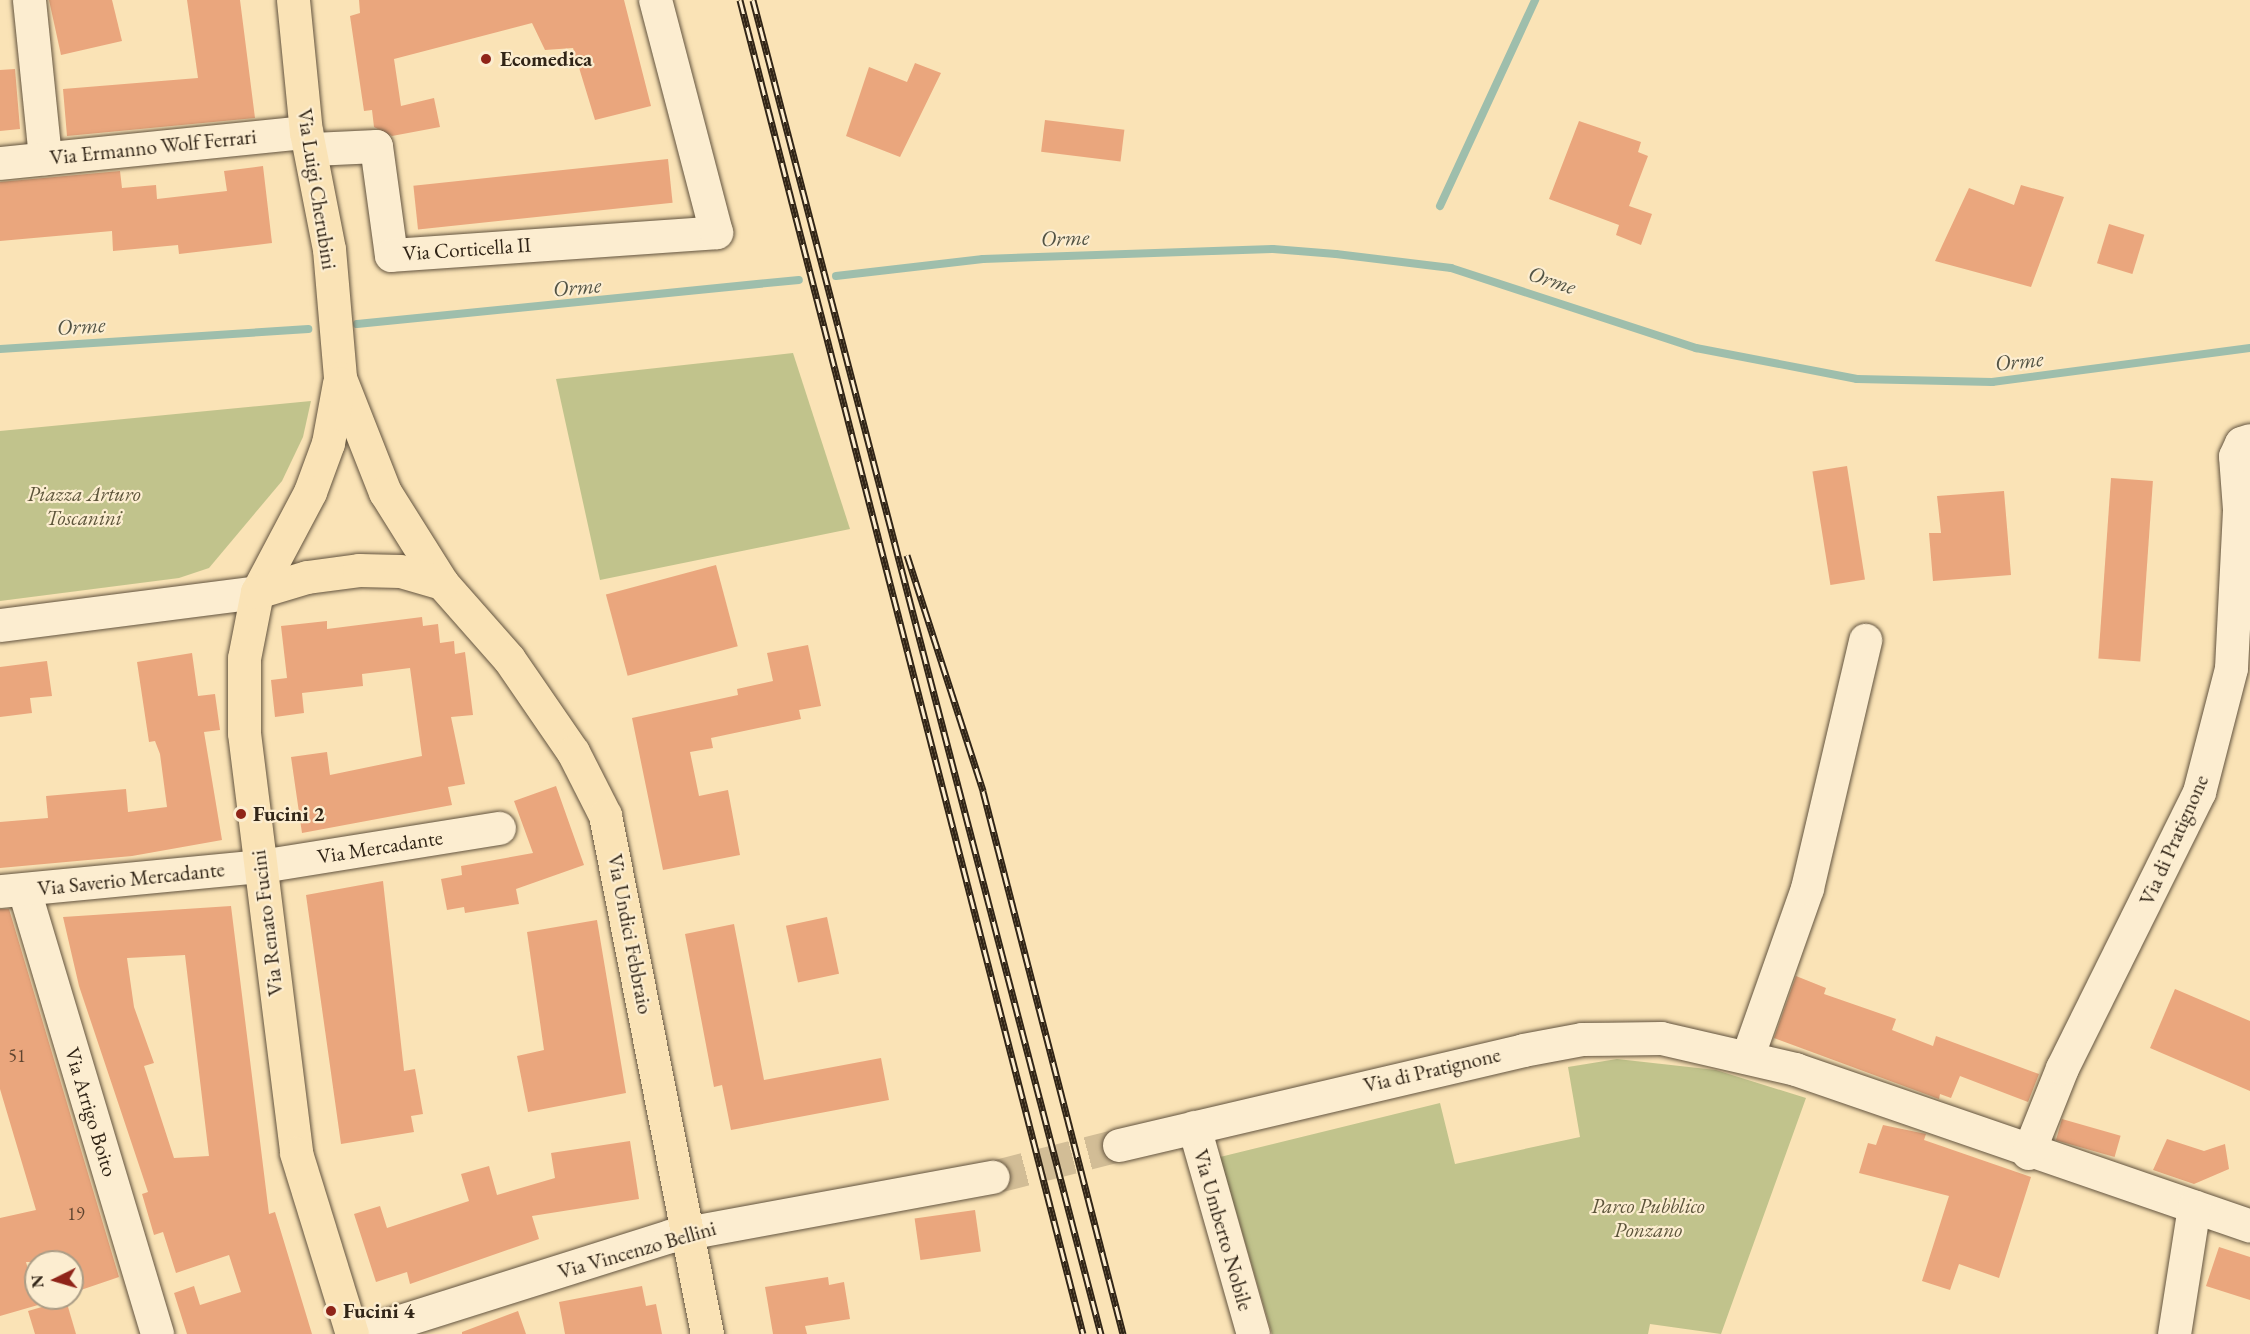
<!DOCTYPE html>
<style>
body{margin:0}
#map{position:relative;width:2250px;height:1334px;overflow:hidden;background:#fae3b6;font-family:"EB Garamond",serif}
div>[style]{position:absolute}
.green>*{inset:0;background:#c1c38c}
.stream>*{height:8px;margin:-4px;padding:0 4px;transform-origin:4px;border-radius:4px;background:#9ebeac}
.building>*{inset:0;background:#eaa67d;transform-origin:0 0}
.minor-tunnel>*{height:33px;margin-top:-16.5px;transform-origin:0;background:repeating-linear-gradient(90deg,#d2bd96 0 33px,transparent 0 49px)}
.roads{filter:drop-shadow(0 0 2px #63543f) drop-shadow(0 0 2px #63543f)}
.minor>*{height:33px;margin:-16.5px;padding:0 16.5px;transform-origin:16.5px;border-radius:16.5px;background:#fcedd0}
.major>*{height:33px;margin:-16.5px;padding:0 16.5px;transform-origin:16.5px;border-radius:16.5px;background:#fae3b6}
.rail>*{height:7px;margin-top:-3.5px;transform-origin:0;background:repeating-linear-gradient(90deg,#fcedd0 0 14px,#312517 0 28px);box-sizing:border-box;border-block:2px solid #312517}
.dots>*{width:16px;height:16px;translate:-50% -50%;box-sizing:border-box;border:3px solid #fcedd0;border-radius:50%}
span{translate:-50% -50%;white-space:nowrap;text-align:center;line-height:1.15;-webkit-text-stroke:4.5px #fcedd0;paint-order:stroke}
.number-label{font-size:18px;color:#5f4530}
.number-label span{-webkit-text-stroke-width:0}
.poi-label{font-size:21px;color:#312517;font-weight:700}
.left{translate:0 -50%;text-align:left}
.street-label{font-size:21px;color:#312517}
.park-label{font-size:21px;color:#5c543a;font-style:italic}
.water-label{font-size:22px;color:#525344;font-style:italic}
.north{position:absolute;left:24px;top:1250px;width:60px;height:60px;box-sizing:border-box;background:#fcedd0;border:2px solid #ab9d86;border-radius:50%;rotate:265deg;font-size:16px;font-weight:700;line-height:24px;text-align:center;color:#312517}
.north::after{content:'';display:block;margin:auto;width:21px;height:27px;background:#8f2418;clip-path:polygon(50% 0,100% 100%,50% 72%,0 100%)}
</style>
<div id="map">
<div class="green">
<div style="clip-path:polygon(793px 353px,850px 529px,600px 580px,556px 379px)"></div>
<div style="clip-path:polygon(311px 401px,303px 437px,282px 481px,209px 568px,179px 578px,0 601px,0 431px)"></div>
<div style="clip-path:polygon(1617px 1059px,1716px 1070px,1806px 1098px,1721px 1334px,1650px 1324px,1648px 1334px,1272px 1334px,1220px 1157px,1440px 1103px,1455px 1164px,1580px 1137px,1568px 1067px)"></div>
</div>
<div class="stream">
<div style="left:1440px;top:206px;width:227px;rotate:-65.2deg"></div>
<div style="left:836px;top:276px;width:148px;rotate:-6.6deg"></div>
<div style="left:983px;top:259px;width:290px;rotate:-2deg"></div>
<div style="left:1273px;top:249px;width:63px;rotate:4.5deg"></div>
<div style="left:1336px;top:254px;width:116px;rotate:6.9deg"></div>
<div style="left:1451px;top:268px;width:258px;rotate:18.1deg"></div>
<div style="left:1696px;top:348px;width:164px;rotate:10.9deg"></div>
<div style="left:1857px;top:379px;width:135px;rotate:1.3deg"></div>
<div style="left:1992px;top:382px;width:260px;rotate:-7.5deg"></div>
<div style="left:357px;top:324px;width:444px;rotate:-5.7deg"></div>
<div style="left:0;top:349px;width:309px;rotate:-3.7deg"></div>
</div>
<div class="building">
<div style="clip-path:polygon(49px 0,112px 0,122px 41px,61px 55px)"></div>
<div style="clip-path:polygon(187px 0,240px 0,255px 118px,67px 136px,63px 89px,198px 78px)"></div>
<div style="clip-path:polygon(359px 0,624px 0,651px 106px,595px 120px,573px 48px,545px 50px,532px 23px,394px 59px,401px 106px,434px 98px,440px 127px,392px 136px,374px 127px,372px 110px,364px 111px,350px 16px,360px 13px)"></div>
<div style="clip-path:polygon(915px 63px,941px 73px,900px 157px,846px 136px,869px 67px,907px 82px)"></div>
<div style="clip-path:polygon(15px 69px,20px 129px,0 131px,0 70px)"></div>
<div style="left:1045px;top:120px;width:80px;height:32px;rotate:7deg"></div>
<div style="clip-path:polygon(1579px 121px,1641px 142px,1638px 152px,1648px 156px,1629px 206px,1652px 214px,1641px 245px,1616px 235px,1619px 225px,1549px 199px)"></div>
<div style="left:668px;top:159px;width:44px;height:256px;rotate:84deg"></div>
<div style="clip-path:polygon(263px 166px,272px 243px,179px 254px,178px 245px,113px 251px,112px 231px,0 241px,0 182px,120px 171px,122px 188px,156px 185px,157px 199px,227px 191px,224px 171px)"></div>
<div style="clip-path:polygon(2021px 185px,2064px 197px,2031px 287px,1935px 261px,1969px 188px,2014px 205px)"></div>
<div style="left:2109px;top:224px;width:37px;height:41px;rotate:17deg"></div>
<div style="left:1847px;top:466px;width:115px;height:35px;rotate:81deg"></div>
<div style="left:2111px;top:478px;width:42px;height:181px;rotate:4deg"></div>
<div style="clip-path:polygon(2004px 491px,2011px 575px,1933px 581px,1929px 533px,1941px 533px,1937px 496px)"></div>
<div style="left:716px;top:565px;width:84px;height:114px;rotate:75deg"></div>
<div style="clip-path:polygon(422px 617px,423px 626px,438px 624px,440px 643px,454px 641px,455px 654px,465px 652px,473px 715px,451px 717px,465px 784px,448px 787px,452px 805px,302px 833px,291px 757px,327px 752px,330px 775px,422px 756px,410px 668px,362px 674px,363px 686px,302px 693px,304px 713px,275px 717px,271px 680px,287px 678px,281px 626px,327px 621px,327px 629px)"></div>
<div style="clip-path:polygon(808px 645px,821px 706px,799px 710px,801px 719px,711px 738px,713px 748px,690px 752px,699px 796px,728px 790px,740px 855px,663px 870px,632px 718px,738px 695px,737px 689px,773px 681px,767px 653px)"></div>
<div style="clip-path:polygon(192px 653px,198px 696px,215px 694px,220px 730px,204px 732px,222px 840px,132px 856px,0 868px,0 822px,48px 818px,46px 796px,126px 789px,128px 812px,167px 807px,160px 754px,155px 741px,149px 742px,137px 662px)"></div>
<div style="clip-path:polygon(47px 661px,52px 696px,30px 698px,32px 713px,0 717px,0 667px)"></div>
<div style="clip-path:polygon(556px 786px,584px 865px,516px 889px,519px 904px,465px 913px,464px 907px,447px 910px,441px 879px,462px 875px,461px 866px,533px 853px,514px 801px)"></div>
<div style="clip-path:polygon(383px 881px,404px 1071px,415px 1069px,423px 1114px,411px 1116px,414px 1132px,341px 1144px,306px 895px)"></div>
<div style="clip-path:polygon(evenodd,231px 906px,269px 1214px,275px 1212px,312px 1334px,187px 1334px,174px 1293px,194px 1286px,200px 1305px,241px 1292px,229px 1255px,176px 1273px,163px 1232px,154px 1235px,142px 1194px,148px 1192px,79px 986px,63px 917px,231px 906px,185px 955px,209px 1156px,174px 1158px,144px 1066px,154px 1063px,134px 1007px,127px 958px,185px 955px)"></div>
<div style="clip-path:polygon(0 909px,9px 909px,119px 1277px,72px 1293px,72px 1262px,26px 1262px,38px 1305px,0 1316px,0 1218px,36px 1210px,0 1089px)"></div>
<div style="left:827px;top:917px;width:58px;height:42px;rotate:78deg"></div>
<div style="clip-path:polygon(597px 920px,626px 1093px,528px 1112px,517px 1056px,544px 1050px,527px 932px)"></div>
<div style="clip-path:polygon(734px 924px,764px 1080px,881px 1058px,889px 1100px,731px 1130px,722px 1085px,714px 1087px,685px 934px)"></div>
<div style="clip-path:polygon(1796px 976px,1826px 988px,1824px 994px,1896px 1019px,1892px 1030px,1933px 1046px,1936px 1036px,2039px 1074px,2028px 1102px,1960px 1076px,1951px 1098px,1940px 1094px,1939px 1099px,1774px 1038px)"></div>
<div style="clip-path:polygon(2175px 989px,2250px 1021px,2250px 1091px,2150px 1048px)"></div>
<div style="left:2062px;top:1119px;width:61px;height:22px;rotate:16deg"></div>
<div style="clip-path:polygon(1883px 1125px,1926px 1134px,1924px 1140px,2031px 1177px,1999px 1278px,1959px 1264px,1950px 1290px,1922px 1281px,1949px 1196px,1859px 1173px,1868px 1143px,1876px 1145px)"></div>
<div style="clip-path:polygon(2167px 1139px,2204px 1151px,2225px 1144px,2229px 1169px,2194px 1184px,2153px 1170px)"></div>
<div style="clip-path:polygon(630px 1141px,639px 1199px,532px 1216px,539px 1239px,410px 1284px,407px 1272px,376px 1282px,354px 1214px,380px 1206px,387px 1228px,469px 1201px,461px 1174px,489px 1166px,497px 1195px,555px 1178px,551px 1153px)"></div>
<div style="left:975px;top:1210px;width:42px;height:61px;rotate:82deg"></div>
<div style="clip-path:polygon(2219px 1247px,2250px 1257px,2250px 1300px,2206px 1286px)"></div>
<div style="clip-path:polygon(828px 1277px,829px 1285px,844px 1282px,850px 1319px,805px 1326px,807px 1334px,773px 1334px,765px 1287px)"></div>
<div style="clip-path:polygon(642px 1286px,646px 1306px,656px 1304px,662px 1334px,565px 1334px,559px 1302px)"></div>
<div style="clip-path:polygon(66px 1300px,76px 1334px,35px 1334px,28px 1311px)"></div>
<div style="clip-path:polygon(518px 1311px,526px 1334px,462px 1334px,462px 1332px)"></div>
</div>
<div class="minor-tunnel">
<div style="left:993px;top:1177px;width:130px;rotate:-14.3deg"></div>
</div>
<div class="roads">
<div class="minor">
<div style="left:29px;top:0;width:159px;rotate:84.2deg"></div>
<div style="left:313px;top:149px;width:63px;rotate:-2.7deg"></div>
<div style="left:376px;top:146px;width:110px;rotate:82.2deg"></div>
<div style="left:391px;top:255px;width:326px;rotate:-4deg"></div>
<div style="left:716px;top:232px;width:240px;rotate:-104.7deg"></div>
<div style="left:0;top:163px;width:308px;rotate:-5.8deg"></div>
<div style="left:0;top:625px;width:259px;rotate:-7.3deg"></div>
<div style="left:24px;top:890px;width:463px;rotate:73.3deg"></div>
<div style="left:0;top:891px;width:262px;rotate:-5.5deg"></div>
<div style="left:261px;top:866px;width:241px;rotate:-9.1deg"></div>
<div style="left:1748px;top:1055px;width:177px;rotate:-70.5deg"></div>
<div style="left:1807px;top:888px;width:255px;rotate:-76.8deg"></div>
<div style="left:1194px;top:1127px;width:215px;rotate:74.1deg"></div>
<div style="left:1119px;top:1145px;width:415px;rotate:-13.2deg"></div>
<div style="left:1523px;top:1050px;width:60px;rotate:-10.6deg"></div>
<div style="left:1582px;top:1039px;width:79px;rotate:-0.7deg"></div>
<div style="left:1661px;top:1038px;width:138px;rotate:13deg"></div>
<div style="left:1795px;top:1069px;width:481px;rotate:19deg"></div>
<div style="left:2028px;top:1153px;width:92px;rotate:-68.2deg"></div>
<div style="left:2062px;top:1068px;width:308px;rotate:-63.6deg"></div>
<div style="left:2199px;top:792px;width:128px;rotate:-75.5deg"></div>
<div style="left:2231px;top:668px;width:159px;rotate:-87.1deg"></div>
<div style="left:2239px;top:509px;width:53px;rotate:-94.3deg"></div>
<div style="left:2235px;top:456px;width:14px;rotate:-65deg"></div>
<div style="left:2241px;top:443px;width:9px;rotate:-18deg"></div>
<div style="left:359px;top:1334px;width:326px;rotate:-17.5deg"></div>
<div style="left:670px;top:1236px;width:328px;rotate:-10.4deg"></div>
<div style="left:2174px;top:1334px;width:129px;rotate:-81.1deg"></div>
</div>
<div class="major">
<div style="left:293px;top:0;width:133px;rotate:84.4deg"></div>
<div style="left:306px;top:132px;width:119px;rotate:78.9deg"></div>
<div style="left:329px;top:249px;width:129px;rotate:85.1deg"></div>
<div style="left:340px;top:378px;width:123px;rotate:68.5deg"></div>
<div style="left:385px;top:492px;width:107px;rotate:57.9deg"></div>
<div style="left:442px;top:583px;width:101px;rotate:48.6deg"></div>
<div style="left:509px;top:659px;width:113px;rotate:55.5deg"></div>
<div style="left:573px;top:752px;width:71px;rotate:63.1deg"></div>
<div style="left:605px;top:815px;width:529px;rotate:78.88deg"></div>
<div style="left:339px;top:383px;width:61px;rotate:100.4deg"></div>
<div style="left:328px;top:443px;width:52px;rotate:110.2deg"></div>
<div style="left:310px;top:492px;width:113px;rotate:117.9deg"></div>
<div style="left:257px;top:592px;width:67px;rotate:101.1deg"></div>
<div style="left:244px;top:658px;width:75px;rotate:90deg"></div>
<div style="left:244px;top:733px;width:423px;rotate:82.9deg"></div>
<div style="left:296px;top:1153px;width:189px;rotate:72.8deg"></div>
<div style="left:257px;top:592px;width:52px;rotate:-16.7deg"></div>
<div style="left:307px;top:577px;width:52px;rotate:-7.7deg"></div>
<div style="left:359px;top:570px;width:41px;rotate:1.4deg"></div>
<div style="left:400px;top:571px;width:44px;rotate:15.9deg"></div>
</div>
</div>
<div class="rail">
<div style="left:740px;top:0;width:1377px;rotate:75.58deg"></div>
<div style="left:753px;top:0;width:1379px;rotate:75.38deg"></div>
<div style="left:907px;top:555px;width:248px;rotate:72.1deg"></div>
<div style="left:983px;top:791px;width:561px;rotate:75.54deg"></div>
</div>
<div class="dots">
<div style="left:486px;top:59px;background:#8f2418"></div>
<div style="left:241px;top:814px;background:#8f2418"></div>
<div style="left:331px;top:1311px;background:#8f2418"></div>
</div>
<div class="number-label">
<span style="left:17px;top:1056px">51</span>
<span style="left:76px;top:1214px">19</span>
</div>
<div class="poi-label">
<span class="left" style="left:500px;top:59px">Ecomedica</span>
<span class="left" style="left:253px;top:814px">Fucini 2</span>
<span class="left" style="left:343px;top:1311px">Fucini 4</span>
</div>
<div class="street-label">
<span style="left:153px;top:147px;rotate:-6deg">Via Ermanno Wolf Ferrari</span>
<span style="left:317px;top:189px;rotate:81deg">Via Luigi Cherubini</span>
<span style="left:467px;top:249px;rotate:-4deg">Via Corticella II</span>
<span style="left:2174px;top:840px;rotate:-66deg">Via di Pratignone</span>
<span style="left:380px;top:847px;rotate:-9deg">Via Mercadante</span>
<span style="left:131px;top:879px;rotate:-6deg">Via Saverio Mercadante</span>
<span style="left:267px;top:923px;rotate:-97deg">Via Renato Fucini</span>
<span style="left:630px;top:934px;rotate:79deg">Via Undici Febbraio</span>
<span style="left:1432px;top:1070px;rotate:-13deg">Via di Pratignone</span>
<span style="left:91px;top:1112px;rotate:73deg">Via Arrigo Boito</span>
<span style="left:1223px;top:1230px;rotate:74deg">Via Umberto Nobile</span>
<span style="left:637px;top:1250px;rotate:-16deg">Via Vincenzo Bellini</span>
</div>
<div class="park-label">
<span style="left:84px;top:506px">Piazza Arturo<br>Toscanini</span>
<span style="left:1648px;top:1218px">Parco Pubblico<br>Ponzano</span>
</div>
<div class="water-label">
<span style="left:1065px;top:238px;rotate:-2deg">Orme</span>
<span style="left:1552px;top:280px;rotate:18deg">Orme</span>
<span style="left:577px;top:287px;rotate:-5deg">Orme</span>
<span style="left:81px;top:326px;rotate:-4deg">Orme</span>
<span style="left:2019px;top:361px;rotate:-6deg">Orme</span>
</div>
<div class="north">N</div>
</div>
